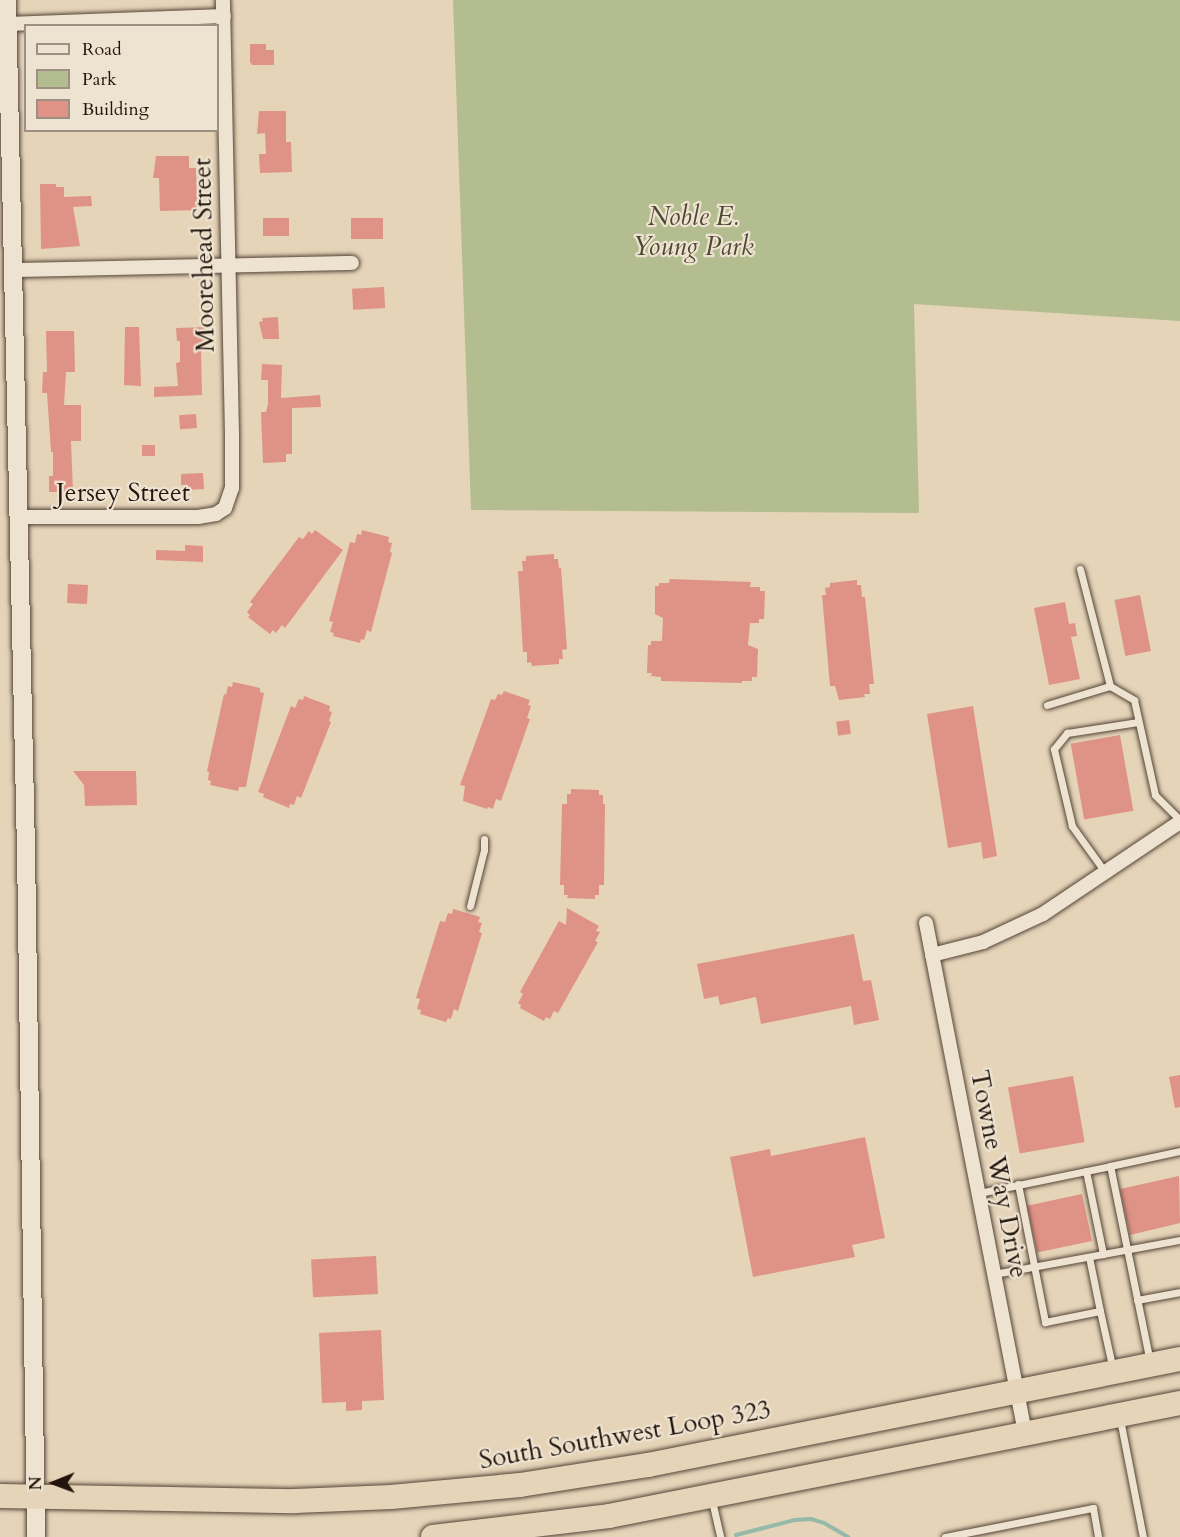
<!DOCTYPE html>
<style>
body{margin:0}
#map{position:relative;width:1180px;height:1537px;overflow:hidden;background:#e5d4b8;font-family:Cardo,serif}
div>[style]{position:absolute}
.green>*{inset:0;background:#b4bd8f}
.stream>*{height:4px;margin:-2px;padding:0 2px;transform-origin:2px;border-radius:2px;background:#96b9aa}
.building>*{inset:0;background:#df9286;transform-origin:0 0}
.roads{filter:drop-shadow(0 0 2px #544437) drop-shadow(0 0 2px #544437)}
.lane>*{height:7px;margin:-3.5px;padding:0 3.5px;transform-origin:3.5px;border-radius:3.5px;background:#eee3d1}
.street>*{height:14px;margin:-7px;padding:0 7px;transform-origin:7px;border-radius:7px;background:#eee3d1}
.secondary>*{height:18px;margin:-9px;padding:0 9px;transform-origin:9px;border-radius:9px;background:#eee3d1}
.highway>*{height:24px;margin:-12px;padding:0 12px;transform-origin:12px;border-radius:12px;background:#e5d4b8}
span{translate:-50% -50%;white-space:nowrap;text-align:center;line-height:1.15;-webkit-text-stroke:4.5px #eee3d1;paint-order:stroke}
.park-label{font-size:26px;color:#4e4733;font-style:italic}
.street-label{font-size:26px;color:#23140c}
.legend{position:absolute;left:24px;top:24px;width:195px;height:108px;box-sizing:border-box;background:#eee3d1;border:2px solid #9d9082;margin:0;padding:8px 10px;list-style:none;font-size:18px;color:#23140c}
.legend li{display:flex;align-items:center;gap:12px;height:30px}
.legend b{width:30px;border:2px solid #9d9082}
.north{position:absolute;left:24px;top:1453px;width:60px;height:60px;-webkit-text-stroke:4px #eee3d1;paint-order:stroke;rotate:269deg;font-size:16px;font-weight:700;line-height:24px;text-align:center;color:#23140c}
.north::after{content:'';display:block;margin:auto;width:21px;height:27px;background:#23140c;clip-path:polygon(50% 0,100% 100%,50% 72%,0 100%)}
</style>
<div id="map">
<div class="green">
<div style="clip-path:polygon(453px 0,1180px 0,1180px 321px,914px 304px,919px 513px,471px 510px)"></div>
</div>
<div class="stream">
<div style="left:736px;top:1535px;width:61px;rotate:-14.3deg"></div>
<div style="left:795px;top:1520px;width:16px;rotate:-4deg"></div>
<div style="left:811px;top:1519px;width:14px;rotate:17deg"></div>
<div style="left:824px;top:1523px;width:28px;rotate:30deg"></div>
</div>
<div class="building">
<div style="clip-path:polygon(250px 44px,266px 44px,266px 50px,274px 50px,274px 65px,252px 65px,250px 62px)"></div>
<div style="clip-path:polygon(259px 111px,286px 111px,286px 142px,291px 142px,292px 172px,260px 173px,259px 154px,266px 154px,265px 133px,257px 134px)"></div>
<div style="clip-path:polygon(156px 156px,189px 156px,189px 168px,196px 168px,197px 210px,160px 211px,159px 178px,153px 178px)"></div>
<div style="clip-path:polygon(40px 184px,56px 184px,56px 187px,64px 187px,64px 197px,91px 196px,92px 206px,73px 207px,80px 246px,41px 249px)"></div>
<div style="left:289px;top:218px;width:18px;height:26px;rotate:90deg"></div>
<div style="left:351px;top:218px;width:32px;height:21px"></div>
<div style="left:384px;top:287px;width:21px;height:32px;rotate:87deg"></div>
<div style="clip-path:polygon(278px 317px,279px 339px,263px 339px,259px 322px,263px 321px,262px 318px)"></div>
<div style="clip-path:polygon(125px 327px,139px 327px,141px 386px,124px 385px)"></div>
<div style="clip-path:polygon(206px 327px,207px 349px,201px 349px,202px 395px,154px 397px,154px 387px,178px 386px,176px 363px,180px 362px,180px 341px,177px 341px,176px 328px)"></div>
<div style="clip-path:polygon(46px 331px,74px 331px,75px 372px,66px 372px,64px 405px,81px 405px,81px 441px,71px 441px,73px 492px,49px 492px,49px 476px,53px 476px,53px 452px,51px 452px,47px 393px,42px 393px,43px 372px,47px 372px)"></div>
<div style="clip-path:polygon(262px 364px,282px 365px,281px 398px,320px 395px,321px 407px,292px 408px,292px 454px,286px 454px,286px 462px,263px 463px,261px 412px,266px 412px,268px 404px,268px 380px,261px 380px)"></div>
<div style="left:196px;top:414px;width:14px;height:17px;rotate:86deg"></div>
<div style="left:142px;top:445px;width:13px;height:11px"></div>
<div style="clip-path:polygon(203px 473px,204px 489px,186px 490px,186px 485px,181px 485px,181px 474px)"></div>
<div style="clip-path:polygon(315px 530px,343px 550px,285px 628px,282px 625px,276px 633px,273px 630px,270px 634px,248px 617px,250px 615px,247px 612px,253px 604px,250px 602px,299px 537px,303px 539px,309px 531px,312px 534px)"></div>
<div style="clip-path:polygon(362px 530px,389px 537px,388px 542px,392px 543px,390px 552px,392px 553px,371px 632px,367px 630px,364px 640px,361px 639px,360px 643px,333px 636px,334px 633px,330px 632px,333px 622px,329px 621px,350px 542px,355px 543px,357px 534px,361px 535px)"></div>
<div style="clip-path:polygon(185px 545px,203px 546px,203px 562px,156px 560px,156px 550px,185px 551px)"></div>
<div style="clip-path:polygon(554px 554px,554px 559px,558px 559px,559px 568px,561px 568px,567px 649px,562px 650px,563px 659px,559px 659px,559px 664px,532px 666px,531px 662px,527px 663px,527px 652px,523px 652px,518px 571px,523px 571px,522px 561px,526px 561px,526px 556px)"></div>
<div style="clip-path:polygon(670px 579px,751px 582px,750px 587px,760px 587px,760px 591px,765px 591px,764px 619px,759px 619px,759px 623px,750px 623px,748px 645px,758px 649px,757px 677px,752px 677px,752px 681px,742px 681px,742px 683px,661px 681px,661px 677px,651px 676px,652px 673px,647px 673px,648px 645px,651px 645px,651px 641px,662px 641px,663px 618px,655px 614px,655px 586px,659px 586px,659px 583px,669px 583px)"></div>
<div style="clip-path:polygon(857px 580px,857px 585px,861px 585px,862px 597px,865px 597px,874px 684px,869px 684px,870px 694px,864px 694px,865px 697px,839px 700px,835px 686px,830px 686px,822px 595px,826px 595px,825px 588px,830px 587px,830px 583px)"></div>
<div style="left:68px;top:584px;width:20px;height:19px;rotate:3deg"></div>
<div style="left:1140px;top:595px;width:57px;height:26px;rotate:79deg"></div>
<div style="clip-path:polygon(1065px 602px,1069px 624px,1075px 623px,1077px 636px,1071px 637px,1080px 679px,1049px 685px,1034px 608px)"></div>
<div style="clip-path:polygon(233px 682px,260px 688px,260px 692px,264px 693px,246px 787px,239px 787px,238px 791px,210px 785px,211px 781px,208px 780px,209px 772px,207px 771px,224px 694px,226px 695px,228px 686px,232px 687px)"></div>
<div style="clip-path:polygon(504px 691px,530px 700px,528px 705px,531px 706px,527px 718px,530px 719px,501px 801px,496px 799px,493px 809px,488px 807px,487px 809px,463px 801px,465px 786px,460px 785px,491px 699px,495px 700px,498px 694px,502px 695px)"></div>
<div style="clip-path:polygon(304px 696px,330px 706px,329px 711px,332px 712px,329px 721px,331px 722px,301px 798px,297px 796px,294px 805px,290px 804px,289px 808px,263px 797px,264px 794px,258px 792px,291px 706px,295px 708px,299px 699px,303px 700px)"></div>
<div style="clip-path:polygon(973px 706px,997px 856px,983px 859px,981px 842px,948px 848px,927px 714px)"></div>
<div style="left:849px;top:720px;width:14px;height:13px;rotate:82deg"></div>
<div style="left:1120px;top:735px;width:77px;height:50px;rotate:80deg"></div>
<div style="clip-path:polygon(73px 771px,136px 771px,137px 805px,85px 806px,84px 785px)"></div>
<div style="clip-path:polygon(571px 789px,599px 790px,599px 795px,603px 795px,603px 804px,605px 804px,604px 885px,599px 885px,599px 895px,595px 895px,595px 899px,567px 898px,568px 895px,564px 895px,564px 885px,560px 885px,562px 804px,567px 804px,567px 794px,571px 794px)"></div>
<div style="clip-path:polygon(567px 908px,599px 926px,596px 931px,600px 932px,595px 941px,598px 942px,558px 1013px,554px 1011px,550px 1019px,546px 1017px,544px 1021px,520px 1008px,521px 1005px,518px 1003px,523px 994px,520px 992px,559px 921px,566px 925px)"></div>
<div style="clip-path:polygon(453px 909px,480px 917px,478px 922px,482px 923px,479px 932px,482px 933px,458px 1011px,454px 1009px,451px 1019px,448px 1018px,446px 1022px,420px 1014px,421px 1010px,417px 1009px,420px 999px,416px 998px,440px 921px,445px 922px,448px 913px,452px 914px)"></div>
<div style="clip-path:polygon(854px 934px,863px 981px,871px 980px,879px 1020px,854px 1025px,851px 1006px,761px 1024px,756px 997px,720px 1005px,718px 996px,704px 999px,697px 964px)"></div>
<div style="clip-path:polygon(1180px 1075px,1180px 1107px,1175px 1108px,1169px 1077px)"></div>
<div style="left:1073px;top:1076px;width:67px;height:66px;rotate:80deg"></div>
<div style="clip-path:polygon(865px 1137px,885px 1238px,852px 1245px,855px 1257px,753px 1277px,730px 1157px,770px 1149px,771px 1156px)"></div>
<div style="clip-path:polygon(1179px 1176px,1180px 1223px,1130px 1235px,1120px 1189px)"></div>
<div style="left:1082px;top:1194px;width:48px;height:56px;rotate:78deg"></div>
<div style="left:376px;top:1256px;width:38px;height:65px;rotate:87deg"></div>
<div style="clip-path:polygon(381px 1330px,384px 1400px,362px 1401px,362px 1410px,346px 1411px,346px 1402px,322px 1403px,319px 1333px)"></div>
</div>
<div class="roads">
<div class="lane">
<div style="left:1080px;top:569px;width:121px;rotate:75.6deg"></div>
<div style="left:1110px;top:686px;width:28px;rotate:30deg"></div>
<div style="left:1134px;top:700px;width:97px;rotate:77.5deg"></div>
<div style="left:1155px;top:795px;width:35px;rotate:45deg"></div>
<div style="left:1047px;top:705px;width:66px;rotate:-16.8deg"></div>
<div style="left:1105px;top:872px;width:57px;rotate:-125.7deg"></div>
<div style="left:1072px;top:826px;width:79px;rotate:-103.2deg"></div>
<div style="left:1054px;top:749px;width:21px;rotate:-51deg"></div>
<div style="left:1067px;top:733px;width:72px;rotate:-8.8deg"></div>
<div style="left:470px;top:906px;width:58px;rotate:-76deg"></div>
<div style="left:484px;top:850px;width:11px;rotate:-90deg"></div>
<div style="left:1086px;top:1171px;width:85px;rotate:78.4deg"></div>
<div style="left:1018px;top:1184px;width:141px;rotate:78.9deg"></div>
<div style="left:1045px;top:1322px;width:56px;rotate:-11.3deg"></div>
<div style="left:1100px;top:1311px;width:55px;rotate:-101.5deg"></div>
<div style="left:979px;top:1193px;width:134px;rotate:-11.6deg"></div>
<div style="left:994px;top:1274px;width:189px;rotate:-10.4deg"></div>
<div style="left:1137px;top:1300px;width:44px;rotate:-10.5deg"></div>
<div style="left:1100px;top:1311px;width:60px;rotate:77.6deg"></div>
<div style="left:1150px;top:1362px;width:200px;rotate:-101.5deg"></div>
<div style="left:1110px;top:1166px;width:72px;rotate:-12.1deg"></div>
<div style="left:1120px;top:1419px;width:120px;rotate:79deg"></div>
<div style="left:712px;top:1501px;width:37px;rotate:77deg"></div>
<div style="left:945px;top:1537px;width:151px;rotate:-11.1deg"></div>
<div style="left:1093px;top:1508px;width:29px;rotate:80deg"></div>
</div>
<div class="street">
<div style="left:8px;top:24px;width:216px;rotate:-2.1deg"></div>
<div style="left:13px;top:270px;width:339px;rotate:-1.2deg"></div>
<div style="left:19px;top:517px;width:179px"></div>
<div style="left:198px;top:517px;width:18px;rotate:-9deg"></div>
<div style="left:216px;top:514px;width:11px;rotate:-34deg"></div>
<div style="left:225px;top:508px;width:21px;rotate:-71deg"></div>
<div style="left:232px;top:488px;width:54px;rotate:-90deg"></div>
<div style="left:232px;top:434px;width:434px;rotate:-91.2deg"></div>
<div style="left:926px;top:923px;width:520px;rotate:79.01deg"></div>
<div style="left:932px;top:955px;width:53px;rotate:-14.3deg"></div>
<div style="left:983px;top:942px;width:66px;rotate:-25deg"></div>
<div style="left:1043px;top:914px;width:165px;rotate:-33.9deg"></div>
</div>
<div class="secondary">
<div style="left:7px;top:0;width:848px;rotate:88.72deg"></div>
<div style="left:26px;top:848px;width:689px;rotate:89.17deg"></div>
</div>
<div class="highway">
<div style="left:0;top:1496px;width:295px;rotate:1deg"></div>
<div style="left:295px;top:1501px;width:96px;rotate:-2.4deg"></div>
<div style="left:391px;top:1497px;width:130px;rotate:-5.3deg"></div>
<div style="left:520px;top:1485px;width:130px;rotate:-8.9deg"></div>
<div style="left:648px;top:1465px;width:542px;rotate:-11.27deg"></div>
<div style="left:433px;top:1537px;width:177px;rotate:-6.8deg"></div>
<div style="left:609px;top:1516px;width:582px;rotate:-11.19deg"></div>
</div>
</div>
<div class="park-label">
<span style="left:693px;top:232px">Noble E.<br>Young Park</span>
</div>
<div class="street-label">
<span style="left:204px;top:255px;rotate:-91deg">Moorehead Street</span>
<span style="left:123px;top:493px">Jersey Street</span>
<span style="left:999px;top:1174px;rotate:79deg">Towne Way Drive</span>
<span style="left:625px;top:1435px;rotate:-10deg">South Southwest Loop 323</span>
</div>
<ul class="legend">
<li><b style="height:8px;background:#eee3d1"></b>Road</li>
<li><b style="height:16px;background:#b4bd8f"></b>Park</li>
<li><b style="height:16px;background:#df9286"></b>Building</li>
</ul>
<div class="north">N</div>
</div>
